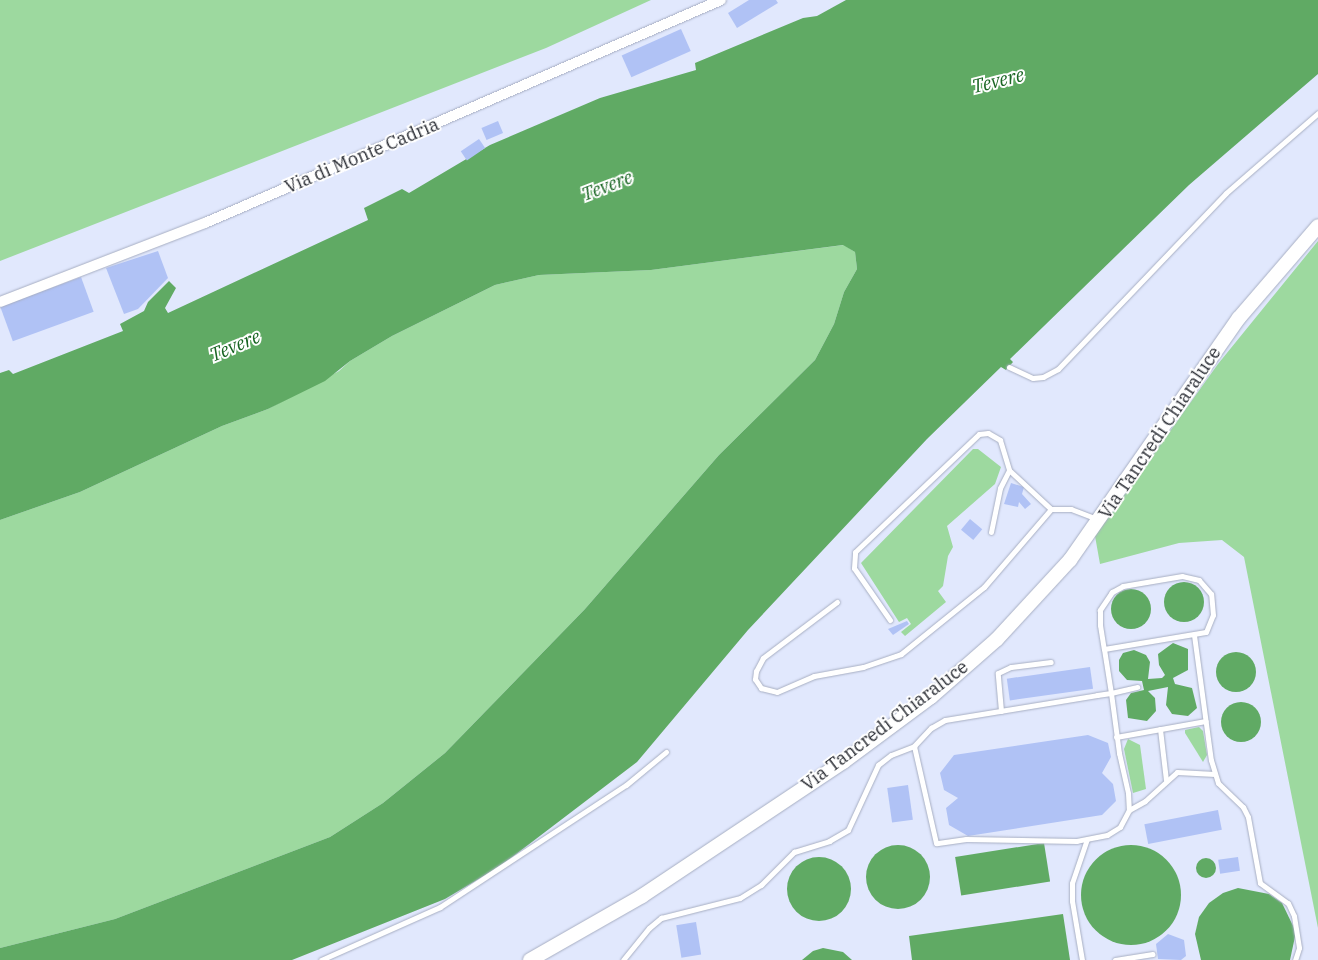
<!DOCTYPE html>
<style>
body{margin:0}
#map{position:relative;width:1318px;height:960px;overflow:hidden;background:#e1e8fd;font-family:"IBM Plex Serif",serif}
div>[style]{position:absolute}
.green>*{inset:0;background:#9dd99f}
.water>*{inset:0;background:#60aa64;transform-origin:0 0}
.round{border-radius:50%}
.building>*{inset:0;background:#b0c2f5;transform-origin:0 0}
.roads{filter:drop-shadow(0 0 1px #a7aec2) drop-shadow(0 0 1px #a7aec2)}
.lane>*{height:5px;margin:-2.5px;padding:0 2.5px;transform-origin:2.5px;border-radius:2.5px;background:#fff}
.street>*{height:10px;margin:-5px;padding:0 5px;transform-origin:5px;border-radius:5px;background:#fff}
.secondary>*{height:14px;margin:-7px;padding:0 7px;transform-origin:7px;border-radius:7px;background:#fff}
span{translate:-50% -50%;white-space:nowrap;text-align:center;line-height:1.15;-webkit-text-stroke:4px #fff;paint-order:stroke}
.street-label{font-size:18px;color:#272a31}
.water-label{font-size:19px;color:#1a6624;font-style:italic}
</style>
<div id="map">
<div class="green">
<div style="clip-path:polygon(0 0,651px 0,546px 48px,0 261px)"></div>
<div style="clip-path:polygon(1318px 241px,1318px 928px,1244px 557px,1222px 540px,1179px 543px,1100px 564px,1095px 536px,1218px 364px)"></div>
<div style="clip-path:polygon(844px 245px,855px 252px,857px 269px,844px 292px,834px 324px,815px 360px,719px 455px,585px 609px,445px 753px,383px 803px,330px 837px,115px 919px,0 948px,0 520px,80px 492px,222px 426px,268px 409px,339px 371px,350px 361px,392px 336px,495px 285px,539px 275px,651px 270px)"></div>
<div style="clip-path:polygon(973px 449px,978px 449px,1001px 467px,995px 484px,947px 526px,953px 547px,948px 556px,943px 586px,938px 591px,946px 602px,905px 636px,901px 632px,911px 624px,907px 618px,899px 622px,861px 563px)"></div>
<div style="clip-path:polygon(1199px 727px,1203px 731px,1207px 755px,1203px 762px,1185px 733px,1185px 730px)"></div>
<div style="clip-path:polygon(1128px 739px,1140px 745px,1146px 789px,1133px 793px,1124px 749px)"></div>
</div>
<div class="water">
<div style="clip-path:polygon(846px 0,1318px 0,1318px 74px,1189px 185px,1010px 359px,1013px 362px,1006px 370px,1001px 367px,927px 439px,748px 630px,637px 762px,499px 867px,445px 899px,292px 960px,0 960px,0 948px,115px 919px,330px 837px,383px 803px,445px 753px,585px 609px,719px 455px,815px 360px,834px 324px,844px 292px,857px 269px,855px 252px,843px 245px,651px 270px,539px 275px,495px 285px,392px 336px,350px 361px,325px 381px,268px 409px,222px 426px,80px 492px,0 520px,0 373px,9px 370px,13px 374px,123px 331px,120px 324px,144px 311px,148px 302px,169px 281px,176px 288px,165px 308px,168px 313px,368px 220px,364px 208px,402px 189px,409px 193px,490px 145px,600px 98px,696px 70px,695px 63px,803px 18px,817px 16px)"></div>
<div class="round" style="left:1164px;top:582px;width:40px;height:40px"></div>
<div class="round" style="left:1111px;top:589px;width:40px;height:40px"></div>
<div style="clip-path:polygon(1173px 643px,1188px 649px,1188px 670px,1173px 678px,1175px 684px,1192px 688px,1197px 708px,1188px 716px,1172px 714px,1166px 705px,1168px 687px,1148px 691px,1155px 698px,1156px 711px,1147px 721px,1128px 718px,1126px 700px,1131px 693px,1144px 690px,1142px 681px,1127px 680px,1119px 671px,1119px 660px,1123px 653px,1134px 650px,1146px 655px,1150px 662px,1148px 679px,1162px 678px,1165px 675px,1159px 665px,1158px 654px)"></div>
<div class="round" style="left:1216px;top:652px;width:40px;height:40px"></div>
<div class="round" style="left:1221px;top:702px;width:40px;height:40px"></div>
<div style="left:1044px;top:843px;width:39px;height:90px;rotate:81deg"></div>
<div class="round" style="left:866px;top:845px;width:64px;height:64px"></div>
<div class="round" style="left:1081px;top:845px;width:100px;height:100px"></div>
<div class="round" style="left:787px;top:857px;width:64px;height:64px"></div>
<div class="round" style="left:1196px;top:858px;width:20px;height:20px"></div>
<div style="clip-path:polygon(1238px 888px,1269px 894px,1282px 903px,1296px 932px,1290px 960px,1201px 960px,1195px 934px,1199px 917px,1209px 903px,1223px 893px)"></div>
<div style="clip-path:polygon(1063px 914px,1070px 960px,912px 960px,909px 936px)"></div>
<div style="clip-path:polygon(823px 948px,843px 952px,852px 960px,802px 960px,813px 951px)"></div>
</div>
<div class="building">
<div style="clip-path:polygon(749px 0,776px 0,778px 3px,737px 28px,728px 13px)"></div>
<div style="left:681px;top:29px;width:24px;height:65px;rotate:66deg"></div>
<div style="left:498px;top:121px;width:13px;height:18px;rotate:67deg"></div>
<div style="left:479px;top:139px;width:11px;height:22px;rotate:56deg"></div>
<div style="clip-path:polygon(158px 251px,168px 278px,138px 309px,124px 314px,106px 268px)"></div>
<div style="left:81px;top:277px;width:37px;height:86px;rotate:70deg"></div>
<div style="clip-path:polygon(1011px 483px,1024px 487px,1022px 494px,1031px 504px,1025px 509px,1019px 502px,1018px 507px,1004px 504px)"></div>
<div style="left:970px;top:519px;width:16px;height:14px;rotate:40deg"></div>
<div style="clip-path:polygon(907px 621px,909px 624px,893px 635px,888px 629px)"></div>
<div style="left:1090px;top:667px;width:22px;height:84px;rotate:82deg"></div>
<div style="clip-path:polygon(1088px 735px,1108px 743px,1111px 757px,1102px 773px,1113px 784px,1116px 801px,1102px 815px,968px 836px,949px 825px,946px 808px,958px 798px,944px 790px,940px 773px,954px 755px)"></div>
<div style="left:908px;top:785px;width:35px;height:21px;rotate:82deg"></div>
<div style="left:1218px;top:810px;width:20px;height:75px;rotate:79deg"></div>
<div style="left:1238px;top:857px;width:14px;height:20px;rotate:82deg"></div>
<div style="left:696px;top:922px;width:33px;height:20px;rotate:81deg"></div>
<div style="clip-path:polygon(1168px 934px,1184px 940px,1186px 956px,1181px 960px,1158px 959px,1156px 944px)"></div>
</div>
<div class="roads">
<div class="lane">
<div style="left:1009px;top:367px;width:26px;rotate:25deg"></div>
<div style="left:1033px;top:378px;width:10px;rotate:-6deg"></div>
<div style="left:1043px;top:377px;width:17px;rotate:-28deg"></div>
<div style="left:1058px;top:369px;width:243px;rotate:-46.3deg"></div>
<div style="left:1226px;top:193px;width:122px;rotate:-41deg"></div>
<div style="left:991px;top:532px;width:45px;rotate:-78.4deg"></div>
<div style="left:1000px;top:488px;width:20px;rotate:-63deg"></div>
<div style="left:837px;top:602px;width:93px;rotate:142.9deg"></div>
<div style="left:763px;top:658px;width:15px;rotate:118deg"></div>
<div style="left:756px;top:671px;width:8px;rotate:97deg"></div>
<div style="left:755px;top:679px;width:11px;rotate:56deg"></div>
<div style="left:761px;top:688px;width:16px;rotate:14deg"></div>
<div style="left:777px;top:692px;width:40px;rotate:-23.4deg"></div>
<div style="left:814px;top:676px;width:50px;rotate:-10.4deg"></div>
<div style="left:863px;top:667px;width:40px;rotate:-18.9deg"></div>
<div style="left:901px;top:654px;width:107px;rotate:-38.9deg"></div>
<div style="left:984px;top:587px;width:103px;rotate:-49.3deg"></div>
<div style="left:1051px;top:509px;width:20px"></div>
<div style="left:1071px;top:509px;width:28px;rotate:21deg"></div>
<div style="left:890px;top:620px;width:63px;rotate:-124.7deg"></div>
<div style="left:854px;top:568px;width:16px;rotate:-86deg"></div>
<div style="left:855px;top:552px;width:171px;rotate:-43.6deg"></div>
<div style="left:979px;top:434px;width:9px;rotate:-6deg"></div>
<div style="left:988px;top:433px;width:14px;rotate:30deg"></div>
<div style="left:1000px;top:440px;width:31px;rotate:73deg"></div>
<div style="left:1009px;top:470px;width:57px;rotate:42.9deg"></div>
<div style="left:1194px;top:635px;width:126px;rotate:82.3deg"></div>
<div style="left:1211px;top:760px;width:24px;rotate:73deg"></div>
<div style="left:1218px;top:783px;width:35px;rotate:44deg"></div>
<div style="left:1243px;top:807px;width:11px;rotate:63deg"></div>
<div style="left:1248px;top:817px;width:67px;rotate:79.7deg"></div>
<div style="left:1260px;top:883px;width:34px;rotate:36deg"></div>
<div style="left:1288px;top:903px;width:14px;rotate:65deg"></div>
<div style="left:1294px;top:916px;width:32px;rotate:81deg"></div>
<div style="left:1299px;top:948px;width:13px;rotate:108deg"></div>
<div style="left:1104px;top:649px;width:103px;rotate:-9.5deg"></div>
<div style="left:1206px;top:632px;width:18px;rotate:-68deg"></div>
<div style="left:1213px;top:615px;width:21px;rotate:-95deg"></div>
<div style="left:1211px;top:594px;width:18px;rotate:-131deg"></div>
<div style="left:1199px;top:580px;width:17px;rotate:-167deg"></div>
<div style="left:1182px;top:576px;width:60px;rotate:170.4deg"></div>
<div style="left:1123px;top:586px;width:13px;rotate:151deg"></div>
<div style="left:1112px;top:592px;width:22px;rotate:124deg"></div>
<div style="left:1100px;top:610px;width:15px;rotate:90deg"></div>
<div style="left:1100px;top:625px;width:24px;rotate:81deg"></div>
<div style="left:1104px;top:649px;width:45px;rotate:81deg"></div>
<div style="left:1111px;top:693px;width:61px;rotate:82.4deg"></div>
<div style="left:1119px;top:753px;width:41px;rotate:77.3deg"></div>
<div style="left:1128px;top:793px;width:17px;rotate:87deg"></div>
<div style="left:1129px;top:810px;width:19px;rotate:118deg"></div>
<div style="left:1120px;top:827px;width:15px;rotate:148deg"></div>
<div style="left:1107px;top:835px;width:31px;rotate:169deg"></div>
<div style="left:1077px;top:841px;width:111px;rotate:-179deg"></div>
<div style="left:966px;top:839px;width:30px;rotate:172deg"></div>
<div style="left:936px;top:843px;width:99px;rotate:-102.8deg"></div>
<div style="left:914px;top:746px;width:25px;rotate:-47deg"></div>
<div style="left:931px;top:728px;width:16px;rotate:-30deg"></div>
<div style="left:945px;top:720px;width:154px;rotate:-9.3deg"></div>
<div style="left:1097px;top:695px;width:14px;rotate:-8deg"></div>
<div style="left:1111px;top:693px;width:27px;rotate:-13deg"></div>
<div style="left:1001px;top:711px;width:38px;rotate:-95deg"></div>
<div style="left:998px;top:673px;width:14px;rotate:-25deg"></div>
<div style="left:1011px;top:667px;width:40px;rotate:-7.1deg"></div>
<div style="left:1160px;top:729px;width:51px;rotate:83.3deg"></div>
<div style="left:1116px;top:737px;width:91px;rotate:-10.1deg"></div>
<div style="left:1129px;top:810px;width:18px;rotate:-29deg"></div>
<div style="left:1145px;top:801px;width:43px;rotate:-42.2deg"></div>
<div style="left:1177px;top:772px;width:38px;rotate:3deg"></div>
<div style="left:321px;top:960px;width:130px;rotate:-24deg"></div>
<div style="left:440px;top:907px;width:222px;rotate:-33.3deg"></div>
<div style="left:626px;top:785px;width:52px;rotate:-39.5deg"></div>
<div style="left:623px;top:960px;width:41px;rotate:-50.9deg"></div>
<div style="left:649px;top:928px;width:16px;rotate:-40deg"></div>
<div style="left:661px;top:918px;width:81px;rotate:-14.2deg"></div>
<div style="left:740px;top:898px;width:25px;rotate:-32deg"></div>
<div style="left:761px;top:885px;width:47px;rotate:-45deg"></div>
<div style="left:794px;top:852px;width:37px;rotate:-17deg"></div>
<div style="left:829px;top:841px;width:22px;rotate:-30deg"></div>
<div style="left:848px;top:830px;width:72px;rotate:-65.2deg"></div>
<div style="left:878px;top:765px;width:16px;rotate:-38deg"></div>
<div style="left:891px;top:755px;width:25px;rotate:-21deg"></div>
<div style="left:1082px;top:960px;width:60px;rotate:-99.6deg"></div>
<div style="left:1072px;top:901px;width:18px;rotate:-90deg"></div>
<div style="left:1072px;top:883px;width:46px;rotate:-71.2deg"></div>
<div style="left:1115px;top:960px;width:38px;rotate:-9deg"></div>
</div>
<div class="street">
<div style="left:0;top:302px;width:220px;rotate:-21.1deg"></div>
<div style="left:205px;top:223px;width:562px;rotate:-23.37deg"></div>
</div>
<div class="secondary">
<div style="left:530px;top:960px;width:129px;rotate:-29.7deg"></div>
<div style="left:642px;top:896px;width:242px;rotate:-33.7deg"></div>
<div style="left:843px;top:762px;width:109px;rotate:-36.5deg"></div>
<div style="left:931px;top:697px;width:88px;rotate:-41.3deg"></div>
<div style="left:997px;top:639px;width:108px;rotate:-47.3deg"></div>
<div style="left:1070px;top:560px;width:295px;rotate:-55.1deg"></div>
<div style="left:1239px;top:318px;width:121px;rotate:-49.3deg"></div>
</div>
</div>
<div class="street-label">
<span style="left:362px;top:156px;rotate:-23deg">Via di Monte Cadria</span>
<span style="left:1160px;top:433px;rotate:-56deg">Via Tancredi Chiaraluce</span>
<span style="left:885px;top:726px;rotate:-37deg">Via Tancredi Chiaraluce</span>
</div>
<div class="water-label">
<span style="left:998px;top:81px;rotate:-14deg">Tevere</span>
<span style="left:607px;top:186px;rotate:-21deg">Tevere</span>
<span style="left:235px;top:346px;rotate:-23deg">Tevere</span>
</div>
</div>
